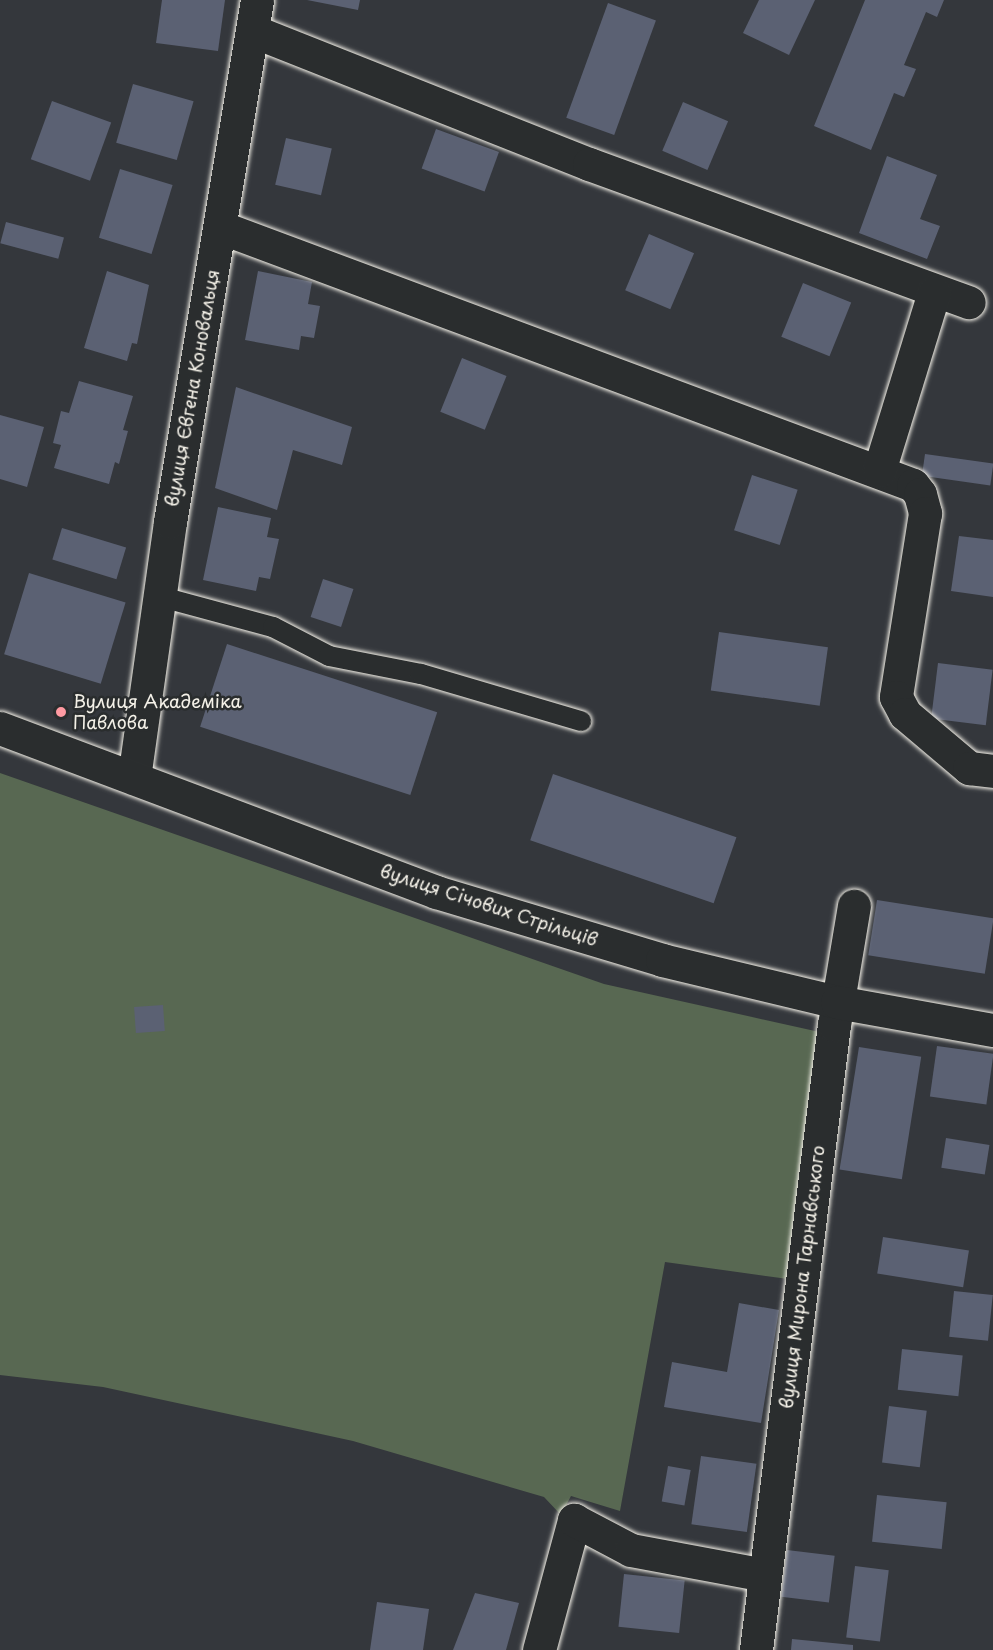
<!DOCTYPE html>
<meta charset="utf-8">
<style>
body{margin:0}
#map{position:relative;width:993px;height:1650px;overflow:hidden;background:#34373c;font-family:"Playpen Sans",sans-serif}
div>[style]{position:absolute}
.green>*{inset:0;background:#586852}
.building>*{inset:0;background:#5b6173;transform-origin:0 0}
.roads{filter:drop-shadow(0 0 2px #f4f1e8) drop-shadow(0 0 2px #f4f1e8)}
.service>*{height:20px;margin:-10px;padding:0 10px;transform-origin:10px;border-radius:10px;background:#2a2d2e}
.minor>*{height:33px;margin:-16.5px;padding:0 16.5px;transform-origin:16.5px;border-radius:16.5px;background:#2a2d2e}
.tertiary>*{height:33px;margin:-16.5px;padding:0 16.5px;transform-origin:16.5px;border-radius:16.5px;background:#2a2d2e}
.dots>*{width:16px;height:16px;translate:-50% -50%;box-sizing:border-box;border:3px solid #2a2d2e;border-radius:50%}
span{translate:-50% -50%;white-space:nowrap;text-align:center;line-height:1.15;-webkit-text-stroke:5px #2a2d2e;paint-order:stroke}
.street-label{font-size:18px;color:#f4f1e8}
.poi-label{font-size:18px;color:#f4f1e8}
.left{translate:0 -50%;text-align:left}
</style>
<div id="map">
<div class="green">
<div style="clip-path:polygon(0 773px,604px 984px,824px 1033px,788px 1279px,665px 1262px,620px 1511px,571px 1496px,561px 1515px,544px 1497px,353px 1441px,103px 1387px,0 1375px)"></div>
</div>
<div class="building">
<div style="clip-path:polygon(162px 0,225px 0,218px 51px,156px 43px)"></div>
<div style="clip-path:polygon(307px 0,360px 0,358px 10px)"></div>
<div style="clip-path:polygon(759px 0,815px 0,789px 55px,743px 33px)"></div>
<div style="clip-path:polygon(865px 0,944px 0,937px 17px,926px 12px,904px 65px,916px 69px,904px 97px,894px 93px,871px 150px,814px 126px)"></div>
<div style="left:608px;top:3px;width:51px;height:122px;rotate:20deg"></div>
<div style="left:133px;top:84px;width:63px;height:61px;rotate:16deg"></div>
<div style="left:52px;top:101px;width:63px;height:62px;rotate:20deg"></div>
<div style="left:683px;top:102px;width:49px;height:53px;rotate:23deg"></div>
<div style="left:436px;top:129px;width:67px;height:42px;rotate:20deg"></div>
<div style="left:286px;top:138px;width:47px;height:48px;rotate:13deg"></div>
<div style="clip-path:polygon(887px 156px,937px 175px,920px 219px,940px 226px,927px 259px,859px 233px)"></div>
<div style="left:120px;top:169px;width:55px;height:72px;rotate:17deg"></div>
<div style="left:6px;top:222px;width:60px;height:22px;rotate:15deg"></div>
<div style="left:649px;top:234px;width:49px;height:61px;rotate:23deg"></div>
<div style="clip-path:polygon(107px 271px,149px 285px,137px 344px,132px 343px,127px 361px,84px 348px)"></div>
<div style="clip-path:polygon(258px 271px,312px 282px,308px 304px,320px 306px,314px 338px,301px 336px,299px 350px,245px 340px)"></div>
<div style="left:803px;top:283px;width:52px;height:58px;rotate:22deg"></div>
<div style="left:462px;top:358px;width:48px;height:58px;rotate:22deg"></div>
<div style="clip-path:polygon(79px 381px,133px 396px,123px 430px,128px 431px,119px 464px,115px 462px,109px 484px,54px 468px,61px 445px,53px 443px,61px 411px,69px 413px)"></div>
<div style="clip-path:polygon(236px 387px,352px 427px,342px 465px,293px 450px,277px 510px,215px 488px)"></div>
<div style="clip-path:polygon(0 415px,44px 427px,27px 487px,0 479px)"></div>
<div style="left:925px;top:454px;width:69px;height:22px;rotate:8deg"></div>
<div style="left:752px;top:475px;width:48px;height:58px;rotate:18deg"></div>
<div style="clip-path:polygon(218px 507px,271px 518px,267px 537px,279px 539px,270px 579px,259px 577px,256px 591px,203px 580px)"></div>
<div style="left:62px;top:528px;width:67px;height:33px;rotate:17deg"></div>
<div style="clip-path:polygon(959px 536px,993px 540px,993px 597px,951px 591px)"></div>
<div style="left:29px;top:573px;width:101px;height:85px;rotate:17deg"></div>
<div style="left:323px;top:579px;width:32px;height:40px;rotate:18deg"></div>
<div style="left:719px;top:632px;width:110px;height:59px;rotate:8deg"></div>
<div style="left:227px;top:644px;width:221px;height:87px;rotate:18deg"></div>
<div style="left:938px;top:663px;width:55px;height:56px;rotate:7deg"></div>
<div style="left:553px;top:774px;width:194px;height:70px;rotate:19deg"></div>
<div style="left:877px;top:900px;width:118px;height:56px;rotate:9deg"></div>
<div style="left:163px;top:1005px;width:26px;height:29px;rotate:86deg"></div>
<div style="left:937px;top:1046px;width:57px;height:51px;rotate:8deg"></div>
<div style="left:859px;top:1047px;width:63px;height:124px;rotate:9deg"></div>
<div style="left:946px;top:1138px;width:44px;height:30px;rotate:9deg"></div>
<div style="left:883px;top:1237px;width:87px;height:37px;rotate:9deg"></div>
<div style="left:954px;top:1291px;width:39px;height:46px;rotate:6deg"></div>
<div style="clip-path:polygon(739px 1303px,779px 1310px,761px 1423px,664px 1407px,672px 1362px,727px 1372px)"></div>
<div style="left:902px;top:1349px;width:61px;height:41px;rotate:6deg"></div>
<div style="left:889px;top:1406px;width:38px;height:57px;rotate:7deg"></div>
<div style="left:701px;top:1456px;width:56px;height:69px;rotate:8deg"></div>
<div style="left:668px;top:1466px;width:23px;height:36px;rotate:10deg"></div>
<div style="left:877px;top:1495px;width:70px;height:47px;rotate:6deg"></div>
<div style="left:787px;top:1550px;width:48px;height:47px;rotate:7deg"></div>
<div style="left:855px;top:1566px;width:34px;height:72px;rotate:7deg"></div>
<div style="left:624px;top:1574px;width:61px;height:53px;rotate:6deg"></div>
<div style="clip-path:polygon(475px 1593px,519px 1603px,506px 1650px,453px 1650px)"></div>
<div style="clip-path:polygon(377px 1602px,429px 1609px,423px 1650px,370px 1650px)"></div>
<div style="clip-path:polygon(792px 1639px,853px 1645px,853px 1650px,791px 1650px)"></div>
</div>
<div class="roads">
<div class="service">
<div style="left:158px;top:596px;width:119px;rotate:15.1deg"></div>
<div style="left:273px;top:627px;width:63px;rotate:27.4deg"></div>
<div style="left:329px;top:656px;width:94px;rotate:11.1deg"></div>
<div style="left:421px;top:674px;width:167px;rotate:16.4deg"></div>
</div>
<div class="minor">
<div style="left:253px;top:31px;width:361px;rotate:21.6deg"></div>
<div style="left:589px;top:164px;width:404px;rotate:20deg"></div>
<div style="left:220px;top:227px;width:739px;rotate:20.42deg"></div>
<div style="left:913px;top:485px;width:11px;rotate:52deg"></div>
<div style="left:920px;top:494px;width:20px;rotate:75deg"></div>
<div style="left:925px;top:513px;width:186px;rotate:99deg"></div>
<div style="left:896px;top:697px;width:19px;rotate:62deg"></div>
<div style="left:905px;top:714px;width:84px;rotate:40.2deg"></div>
<div style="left:969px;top:768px;width:24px;rotate:7deg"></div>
<div style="left:879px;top:471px;width:187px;rotate:-72.9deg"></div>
<div style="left:134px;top:778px;width:259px;rotate:-82deg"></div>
<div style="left:170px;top:522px;width:529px;rotate:-80.54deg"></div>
<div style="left:539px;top:1650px;width:135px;rotate:-74.9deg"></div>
<div style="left:574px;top:1520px;width:64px;rotate:27.8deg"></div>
<div style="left:631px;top:1550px;width:136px;rotate:10.6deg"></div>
<div style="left:756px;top:1650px;width:630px;rotate:-82.89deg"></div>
<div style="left:834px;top:1025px;width:121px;rotate:-80.5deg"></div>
</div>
<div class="tertiary">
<div style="left:0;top:728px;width:466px;rotate:20.6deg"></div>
<div style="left:436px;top:892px;width:236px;rotate:16.7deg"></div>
<div style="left:662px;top:960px;width:180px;rotate:13.5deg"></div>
<div style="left:837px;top:1002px;width:158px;rotate:10.2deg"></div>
</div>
</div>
<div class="dots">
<div style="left:61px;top:712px;background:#ff9aa2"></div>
</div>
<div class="street-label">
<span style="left:192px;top:388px;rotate:-80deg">вулиця Євгена Коновальця</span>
<span style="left:489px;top:905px;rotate:18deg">вулиця Січових Стрільців</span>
<span style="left:802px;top:1277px;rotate:-83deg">вулиця Мирона Тарнавського</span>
</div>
<div class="poi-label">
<span class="left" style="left:73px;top:712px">Вулиця Академіка<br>Павлова</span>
</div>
</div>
